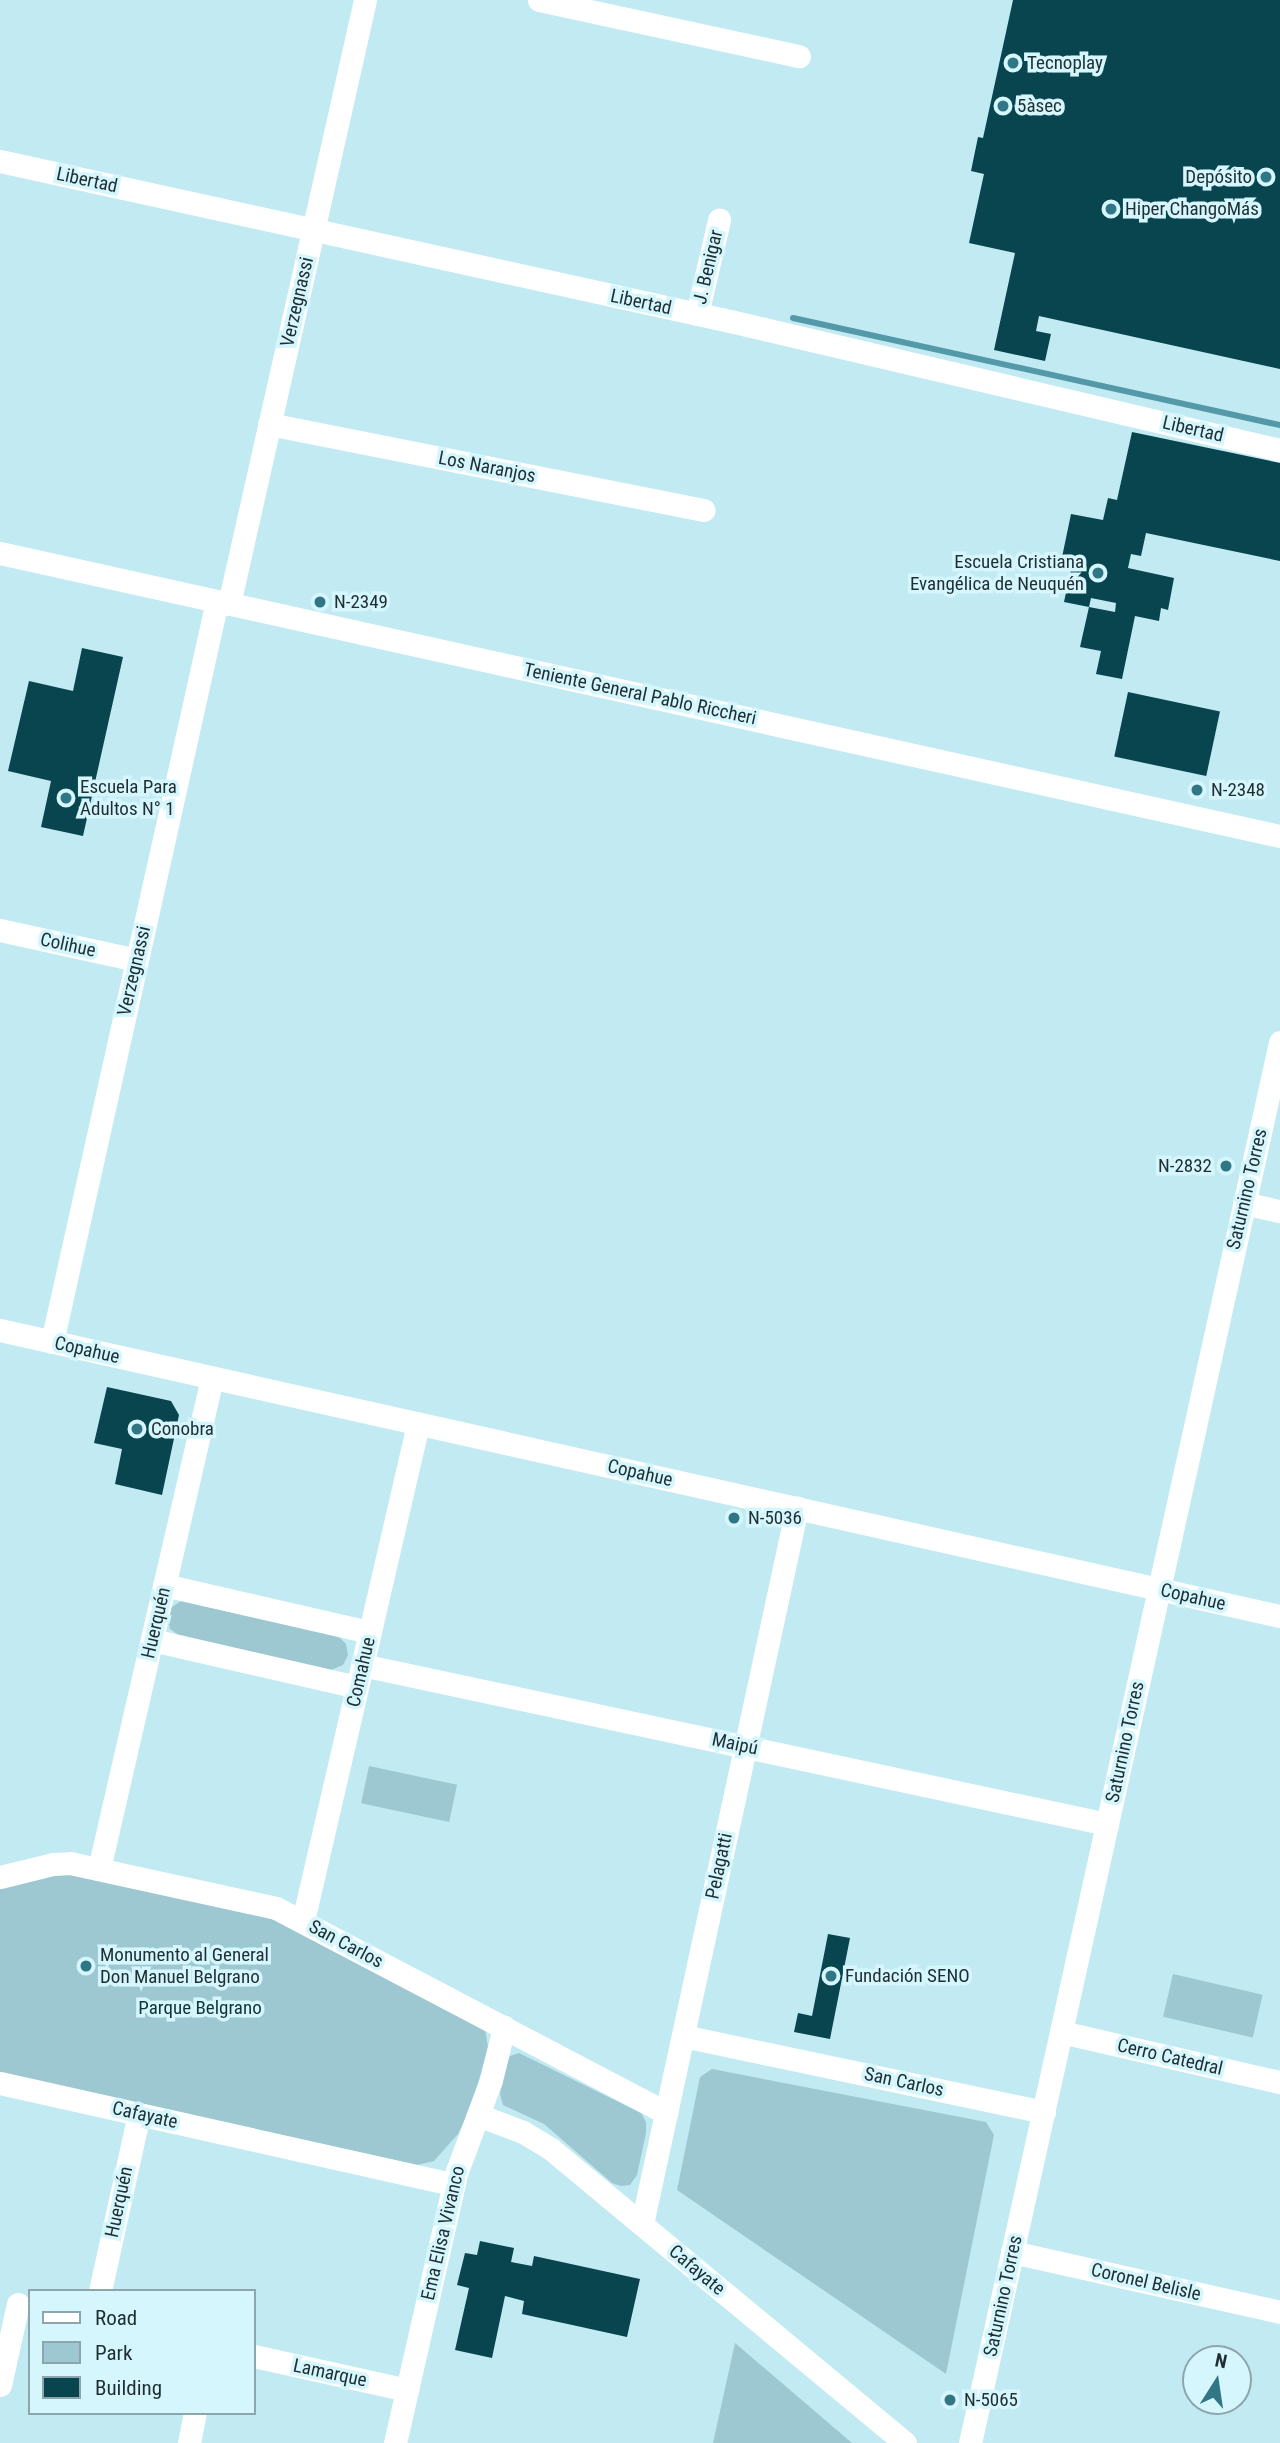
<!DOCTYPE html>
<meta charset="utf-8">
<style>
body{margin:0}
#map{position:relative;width:1280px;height:2443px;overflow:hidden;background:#c1eaf3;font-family:"Roboto Condensed",sans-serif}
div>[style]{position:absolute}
.green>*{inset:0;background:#9dc8d2;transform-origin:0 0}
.stream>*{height:6px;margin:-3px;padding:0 3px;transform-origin:3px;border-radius:3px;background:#5399a8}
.building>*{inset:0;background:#08454f;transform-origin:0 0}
.minor>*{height:23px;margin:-11.5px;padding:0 11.5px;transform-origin:11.5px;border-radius:11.5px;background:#fff}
.dots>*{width:19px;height:19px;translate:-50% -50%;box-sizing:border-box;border:4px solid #d5f6fd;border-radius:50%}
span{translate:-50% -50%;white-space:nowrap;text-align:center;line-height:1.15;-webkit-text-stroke:7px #d5f6fd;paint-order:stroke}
.poi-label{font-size:19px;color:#1e2e32}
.left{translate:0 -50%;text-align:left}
.right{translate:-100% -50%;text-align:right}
.street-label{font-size:19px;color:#1e2e32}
.park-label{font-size:19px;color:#10333a}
.legend{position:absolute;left:28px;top:2289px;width:228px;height:126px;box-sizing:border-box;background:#d5f6fd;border:2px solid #8ca6ac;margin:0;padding:9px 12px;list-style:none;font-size:21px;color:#1e2e32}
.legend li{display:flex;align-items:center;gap:14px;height:35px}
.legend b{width:35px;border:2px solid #8ca6ac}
.north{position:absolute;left:1182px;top:2345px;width:70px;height:70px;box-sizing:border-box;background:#d5f6fd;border:2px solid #8ca6ac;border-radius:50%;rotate:12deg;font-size:19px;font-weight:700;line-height:28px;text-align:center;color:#1e2e32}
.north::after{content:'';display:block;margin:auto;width:24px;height:32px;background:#317684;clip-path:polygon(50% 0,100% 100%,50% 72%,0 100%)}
</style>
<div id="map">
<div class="green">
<div style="clip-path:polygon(181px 1601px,338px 1636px,346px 1644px,348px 1655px,343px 1665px,331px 1670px,180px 1636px,170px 1629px,167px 1617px,172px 1607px)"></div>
<div style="left:369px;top:1766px;width:90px;height:38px;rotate:12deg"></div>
<div style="clip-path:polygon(53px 1871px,260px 1912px,485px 2029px,488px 2047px,472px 2105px,458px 2134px,434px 2161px,417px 2165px,0 2073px,0 1885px)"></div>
<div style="left:1173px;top:1974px;width:92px;height:44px;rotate:13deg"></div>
<div style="clip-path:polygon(519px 2053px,641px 2113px,646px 2122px,646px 2133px,637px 2175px,630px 2185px,621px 2186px,612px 2183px,544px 2124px,503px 2105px,500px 2094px,506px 2062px,510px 2056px)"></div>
<div style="clip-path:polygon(712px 2069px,986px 2122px,994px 2135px,946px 2374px,677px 2190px,700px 2077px)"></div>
<div style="clip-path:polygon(735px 2343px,852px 2443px,713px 2443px)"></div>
</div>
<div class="stream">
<div style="left:793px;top:318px;width:499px;rotate:12.4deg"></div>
</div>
<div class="building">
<div style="clip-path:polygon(1013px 0,1280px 0,1280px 369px,1039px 316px,1036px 331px,1051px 334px,1045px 361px,994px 350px,1015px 253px,969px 243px,984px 174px,971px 171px,978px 137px,983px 138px)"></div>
<div style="clip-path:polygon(1132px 432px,1280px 463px,1280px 561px,1146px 533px,1141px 556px,1131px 554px,1128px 568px,1174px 578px,1168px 610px,1161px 608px,1159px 621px,1135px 616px,1122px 679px,1096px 674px,1101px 651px,1080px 647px,1089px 607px,1115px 612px,1116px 603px,1091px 598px,1089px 607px,1064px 602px,1072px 564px,1061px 562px,1071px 514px,1103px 520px,1108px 498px,1117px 500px)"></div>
<div style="clip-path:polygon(82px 648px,123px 657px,83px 836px,41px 827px,51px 781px,8px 771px,29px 681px,73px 691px)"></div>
<div style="left:1128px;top:692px;width:94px;height:66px;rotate:12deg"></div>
<div style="clip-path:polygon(107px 1387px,171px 1401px,179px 1415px,162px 1495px,115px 1484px,122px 1449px,94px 1443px)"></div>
<div style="clip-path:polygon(828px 1934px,850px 1938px,830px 2039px,794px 2032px,798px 2013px,812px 2016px)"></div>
<div style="clip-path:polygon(480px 2241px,514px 2248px,511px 2262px,532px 2266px,534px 2256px,640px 2279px,627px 2337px,522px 2314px,524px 2301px,505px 2296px,492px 2358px,455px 2350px,469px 2288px,457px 2285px,465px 2253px,477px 2255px)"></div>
</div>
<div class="minor">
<div style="left:539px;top:0;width:266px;rotate:12.2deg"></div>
<div style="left:0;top:161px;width:747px;rotate:12.36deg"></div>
<div style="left:730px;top:321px;width:565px;rotate:13.2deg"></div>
<div style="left:697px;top:314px;width:97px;rotate:-76.8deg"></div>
<div style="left:269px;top:424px;width:443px;rotate:11.2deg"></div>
<div style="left:0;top:553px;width:1311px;rotate:12.47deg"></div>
<div style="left:229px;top:604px;width:619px;rotate:-77.31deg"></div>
<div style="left:0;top:930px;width:140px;rotate:12.4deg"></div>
<div style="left:1244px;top:1203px;width:37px;rotate:13deg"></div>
<div style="left:0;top:1330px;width:1312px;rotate:12.6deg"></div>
<div style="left:52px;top:1342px;width:759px;rotate:-77.45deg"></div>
<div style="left:164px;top:1585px;width:211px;rotate:12.9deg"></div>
<div style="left:152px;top:1640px;width:210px;rotate:12.9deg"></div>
<div style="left:362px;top:1665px;width:762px;rotate:12.05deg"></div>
<div style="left:99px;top:1869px;width:504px;rotate:-77.04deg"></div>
<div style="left:0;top:1877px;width:55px;rotate:-13.8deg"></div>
<div style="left:53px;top:1864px;width:17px;rotate:-3deg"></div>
<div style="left:70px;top:1863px;width:211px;rotate:12.3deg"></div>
<div style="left:276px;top:1908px;width:441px;rotate:27.7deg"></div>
<div style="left:303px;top:1921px;width:510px;rotate:-76.97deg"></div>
<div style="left:1061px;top:2032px;width:225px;rotate:12.9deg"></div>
<div style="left:683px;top:2036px;width:369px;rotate:11.9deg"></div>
<div style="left:0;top:2083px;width:464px;rotate:12.6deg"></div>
<div style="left:478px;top:2115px;width:48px;rotate:20.7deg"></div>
<div style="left:523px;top:2132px;width:33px;rotate:31deg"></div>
<div style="left:551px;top:2149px;width:460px;rotate:39.7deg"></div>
<div style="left:642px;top:2224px;width:733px;rotate:-77.79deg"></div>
<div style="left:1012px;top:2252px;width:275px;rotate:12.6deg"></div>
<div style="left:100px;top:2291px;width:181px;rotate:-77.6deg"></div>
<div style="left:254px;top:2356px;width:157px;rotate:12.5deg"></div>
<div style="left:0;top:2385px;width:83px;rotate:-77.5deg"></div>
<div style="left:189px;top:2443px;width:31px;rotate:-79deg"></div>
<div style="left:395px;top:2443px;width:279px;rotate:-77.2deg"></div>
<div style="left:457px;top:2171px;width:97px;rotate:-69.5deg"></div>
<div style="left:491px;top:2080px;width:55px;rotate:-76.2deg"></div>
<div style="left:970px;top:2443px;width:1435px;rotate:-77.52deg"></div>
</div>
<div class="dots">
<div style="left:1013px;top:63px;background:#317684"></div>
<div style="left:1003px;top:106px;background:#317684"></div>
<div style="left:1266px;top:177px;background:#317684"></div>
<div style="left:1111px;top:209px;background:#317684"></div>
<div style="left:1098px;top:573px;background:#317684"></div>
<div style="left:320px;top:602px;background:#317684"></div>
<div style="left:1197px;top:790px;background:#317684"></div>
<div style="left:66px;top:798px;background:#317684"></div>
<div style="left:1226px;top:1166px;background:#317684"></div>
<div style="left:137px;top:1429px;background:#317684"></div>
<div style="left:734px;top:1518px;background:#317684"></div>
<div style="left:86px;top:1966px;background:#317684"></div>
<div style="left:831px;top:1976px;background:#317684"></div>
<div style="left:950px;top:2400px;background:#317684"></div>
</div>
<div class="poi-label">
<span class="left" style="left:1027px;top:63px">Tecnoplay</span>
<span class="left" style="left:1017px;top:106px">5àsec</span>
<span class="right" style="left:1252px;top:177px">Depósito</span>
<span class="left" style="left:1125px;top:209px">Hiper ChangoMás</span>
<span class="right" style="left:1084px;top:573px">Escuela Cristiana<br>Evangélica de Neuquén</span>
<span class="left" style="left:334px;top:602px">N-2349</span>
<span class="left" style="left:80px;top:798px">Escuela Para<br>Adultos N° 1</span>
<span class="left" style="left:1211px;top:790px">N-2348</span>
<span class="right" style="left:1212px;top:1166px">N-2832</span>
<span class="left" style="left:151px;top:1429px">Conobra</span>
<span class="left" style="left:748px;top:1518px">N-5036</span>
<span class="left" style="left:100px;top:1966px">Monumento al General<br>Don Manuel Belgrano</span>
<span class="left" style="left:845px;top:1976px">Fundación SENO</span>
<span class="left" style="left:964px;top:2400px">N-5065</span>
</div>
<div class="street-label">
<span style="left:87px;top:180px;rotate:12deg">Libertad</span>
<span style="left:708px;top:267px;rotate:-77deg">J. Benigar</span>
<span style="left:297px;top:302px;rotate:-77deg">Verzegnassi</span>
<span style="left:641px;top:302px;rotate:12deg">Libertad</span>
<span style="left:1193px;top:429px;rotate:13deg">Libertad</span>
<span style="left:487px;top:467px;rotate:11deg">Los Naranjos</span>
<span style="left:640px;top:694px;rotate:12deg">Teniente General Pablo Riccheri</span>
<span style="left:68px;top:945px;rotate:12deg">Colihue</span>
<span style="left:134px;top:971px;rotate:-77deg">Verzegnassi</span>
<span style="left:1247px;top:1189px;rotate:-77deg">Saturnino Torres</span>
<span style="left:87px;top:1350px;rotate:13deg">Copahue</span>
<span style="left:640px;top:1473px;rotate:13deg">Copahue</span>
<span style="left:1193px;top:1597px;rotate:13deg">Copahue</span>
<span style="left:156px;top:1623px;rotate:-77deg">Huerquén</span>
<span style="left:361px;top:1672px;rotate:-77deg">Comahue</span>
<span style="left:1125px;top:1742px;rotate:-78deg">Saturnino Torres</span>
<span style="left:735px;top:1744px;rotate:12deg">Maipú</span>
<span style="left:719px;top:1866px;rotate:-78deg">Pelagatti</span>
<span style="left:346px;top:1944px;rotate:28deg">San Carlos</span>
<span style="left:1170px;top:2057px;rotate:13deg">Cerro Catedral</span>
<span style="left:904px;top:2082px;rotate:12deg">San Carlos</span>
<span style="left:145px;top:2115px;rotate:13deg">Cafayate</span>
<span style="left:119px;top:2202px;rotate:-78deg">Huerquén</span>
<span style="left:443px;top:2233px;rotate:-77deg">Ema Elisa Vivanco</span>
<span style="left:697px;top:2270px;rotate:40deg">Cafayate</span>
<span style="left:1146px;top:2282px;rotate:13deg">Coronel Belisle</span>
<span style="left:1003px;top:2296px;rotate:-78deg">Saturnino Torres</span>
<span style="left:330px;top:2373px;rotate:12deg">Lamarque</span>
</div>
<div class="park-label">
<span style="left:200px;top:2008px">Parque Belgrano</span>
</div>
<ul class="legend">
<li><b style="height:9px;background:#fff"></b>Road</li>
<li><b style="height:19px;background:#9dc8d2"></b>Park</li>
<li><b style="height:19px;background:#08454f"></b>Building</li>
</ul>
<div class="north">N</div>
</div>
